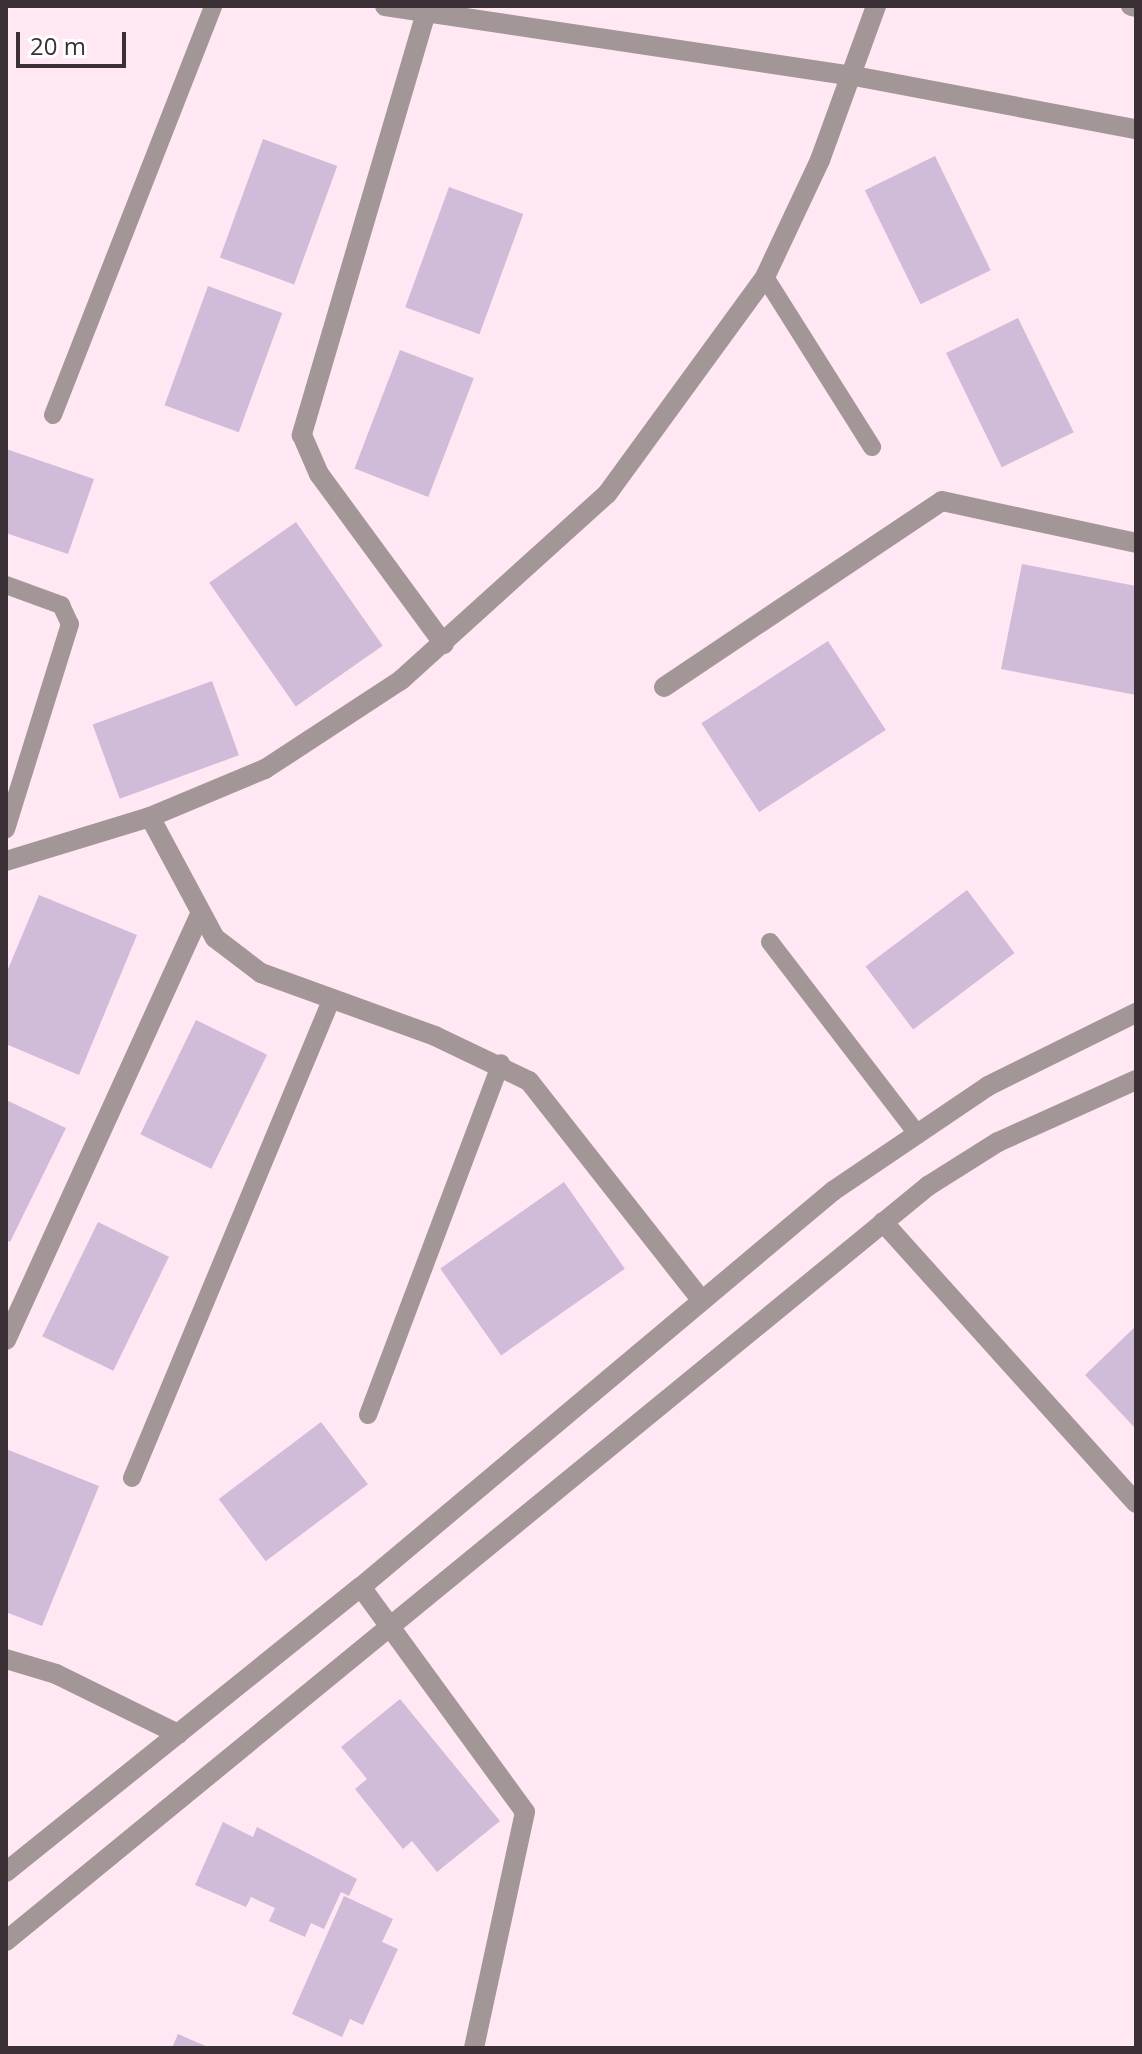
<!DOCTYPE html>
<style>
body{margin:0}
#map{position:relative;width:1142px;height:2054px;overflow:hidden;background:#ffe7f3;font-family:"Open Sans",sans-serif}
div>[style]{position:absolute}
.building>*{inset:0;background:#d0bbd9;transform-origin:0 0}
.service>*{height:18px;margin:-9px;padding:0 9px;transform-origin:9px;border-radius:9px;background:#a29697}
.minor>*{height:20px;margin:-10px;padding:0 10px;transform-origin:10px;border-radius:10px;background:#a29697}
.tertiary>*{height:20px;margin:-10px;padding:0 10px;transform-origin:10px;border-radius:10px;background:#a29697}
span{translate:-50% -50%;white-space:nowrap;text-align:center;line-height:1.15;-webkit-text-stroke:7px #fff;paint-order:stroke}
.frame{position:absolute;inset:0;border:8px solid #3a3035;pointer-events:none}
.scale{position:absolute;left:16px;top:32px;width:110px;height:36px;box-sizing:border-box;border:4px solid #3a3035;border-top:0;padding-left:10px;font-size:24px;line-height:28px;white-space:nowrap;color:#3a3035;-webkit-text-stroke:6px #fff;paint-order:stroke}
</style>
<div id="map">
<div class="building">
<div style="left:263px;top:139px;width:79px;height:126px;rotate:20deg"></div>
<div style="left:935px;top:156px;width:127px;height:78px;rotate:64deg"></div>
<div style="left:449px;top:187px;width:79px;height:128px;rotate:20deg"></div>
<div style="left:208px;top:286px;width:79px;height:127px;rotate:20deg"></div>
<div style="left:1018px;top:318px;width:127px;height:80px;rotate:64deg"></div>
<div style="left:400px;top:350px;width:79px;height:127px;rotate:21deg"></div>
<div style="clip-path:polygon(6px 449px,94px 479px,68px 554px,6px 533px)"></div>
<div style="left:296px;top:522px;width:151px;height:106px;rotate:55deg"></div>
<div style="clip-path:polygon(1022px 564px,1136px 586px,1136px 695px,1001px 669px)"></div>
<div style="left:828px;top:641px;width:106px;height:151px;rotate:57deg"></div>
<div style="left:212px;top:681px;width:79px;height:127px;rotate:70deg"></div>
<div style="left:967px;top:890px;width:79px;height:127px;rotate:53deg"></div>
<div style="clip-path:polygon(39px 895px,137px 935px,79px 1075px,6px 1044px,6px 974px)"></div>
<div style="left:196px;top:1020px;width:79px;height:127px;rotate:26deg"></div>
<div style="clip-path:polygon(6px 1100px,66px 1128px,10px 1242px,6px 1240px)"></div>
<div style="left:564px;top:1182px;width:106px;height:151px;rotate:55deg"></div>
<div style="left:98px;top:1222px;width:79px;height:127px;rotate:26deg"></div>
<div style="clip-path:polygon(1136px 1326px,1136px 1429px,1085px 1375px)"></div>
<div style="left:321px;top:1422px;width:78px;height:128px;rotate:53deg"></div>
<div style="clip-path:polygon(6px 1449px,99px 1486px,42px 1626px,6px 1612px)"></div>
<div style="clip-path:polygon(400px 1699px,500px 1821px,437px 1872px,412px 1841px,403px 1849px,355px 1789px,367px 1779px,341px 1747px)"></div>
<div style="clip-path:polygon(223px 1822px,253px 1837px,257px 1827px,357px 1879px,349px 1896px,341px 1892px,324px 1929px,311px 1923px,305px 1937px,269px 1921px,275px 1908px,251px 1897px,246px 1907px,195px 1885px)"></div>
<div style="clip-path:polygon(344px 1896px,393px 1919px,382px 1942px,398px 1949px,363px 2025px,350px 2019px,342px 2037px,292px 2014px)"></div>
<div style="clip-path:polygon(178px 2034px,210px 2048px,172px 2048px)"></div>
</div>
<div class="service">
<div style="left:765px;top:277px;width:201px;rotate:57.8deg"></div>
<div style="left:53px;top:415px;width:439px;rotate:-68.6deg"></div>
<div style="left:6px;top:585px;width:59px;rotate:20deg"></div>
<div style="left:61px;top:605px;width:21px;rotate:65deg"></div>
<div style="left:70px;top:624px;width:215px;rotate:107.3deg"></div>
<div style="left:770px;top:942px;width:237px;rotate:52.5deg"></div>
<div style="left:368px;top:1415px;width:376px;rotate:-69.3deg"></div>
<div style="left:132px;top:1478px;width:520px;rotate:-67.38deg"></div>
</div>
<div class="minor">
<div style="left:385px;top:6px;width:469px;rotate:8.5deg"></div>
<div style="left:849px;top:75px;width:292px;rotate:10.7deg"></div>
<div style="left:1131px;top:6px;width:5px;rotate:11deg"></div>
<div style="left:425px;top:16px;width:437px;rotate:106.4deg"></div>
<div style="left:302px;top:435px;width:43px;rotate:66.4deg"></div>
<div style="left:319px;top:474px;width:211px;rotate:53.7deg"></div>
<div style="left:664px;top:687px;width:334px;rotate:-33.8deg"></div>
<div style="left:942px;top:501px;width:198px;rotate:12.2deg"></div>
<div style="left:150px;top:817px;width:137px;rotate:61.8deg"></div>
<div style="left:215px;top:938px;width:58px;rotate:37.3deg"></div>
<div style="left:261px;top:973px;width:185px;rotate:19.9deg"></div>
<div style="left:435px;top:1036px;width:104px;rotate:25.6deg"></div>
<div style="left:529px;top:1081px;width:275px;rotate:51.8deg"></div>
<div style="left:6px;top:861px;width:151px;rotate:-17deg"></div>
<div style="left:150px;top:817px;width:125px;rotate:-22.7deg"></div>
<div style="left:265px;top:769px;width:163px;rotate:-33.2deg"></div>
<div style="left:401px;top:680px;width:278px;rotate:-42.1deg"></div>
<div style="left:607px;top:494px;width:268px;rotate:-53.9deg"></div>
<div style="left:765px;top:277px;width:129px;rotate:-64.8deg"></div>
<div style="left:820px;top:160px;width:164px;rotate:-70deg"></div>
<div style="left:883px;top:1222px;width:378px;rotate:48deg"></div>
<div style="left:6px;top:1340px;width:467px;rotate:-65.5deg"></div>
<div style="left:361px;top:1587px;width:278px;rotate:53.9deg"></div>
<div style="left:525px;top:1812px;width:241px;rotate:102.2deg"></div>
<div style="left:6px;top:1659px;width:52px;rotate:16.7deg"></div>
<div style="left:56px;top:1674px;width:136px;rotate:26.2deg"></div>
</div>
<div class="tertiary">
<div style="left:6px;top:1872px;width:455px;rotate:-38.8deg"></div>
<div style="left:361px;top:1587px;width:616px;rotate:-40deg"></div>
<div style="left:833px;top:1191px;width:187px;rotate:-34.1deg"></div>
<div style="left:988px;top:1086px;width:165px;rotate:-26.3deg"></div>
<div style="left:6px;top:1941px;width:1192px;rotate:-39.31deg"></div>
<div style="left:928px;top:1186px;width:83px;rotate:-32.2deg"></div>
<div style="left:998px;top:1142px;width:151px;rotate:-24.2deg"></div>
</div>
<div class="frame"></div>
<div class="scale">20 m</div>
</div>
